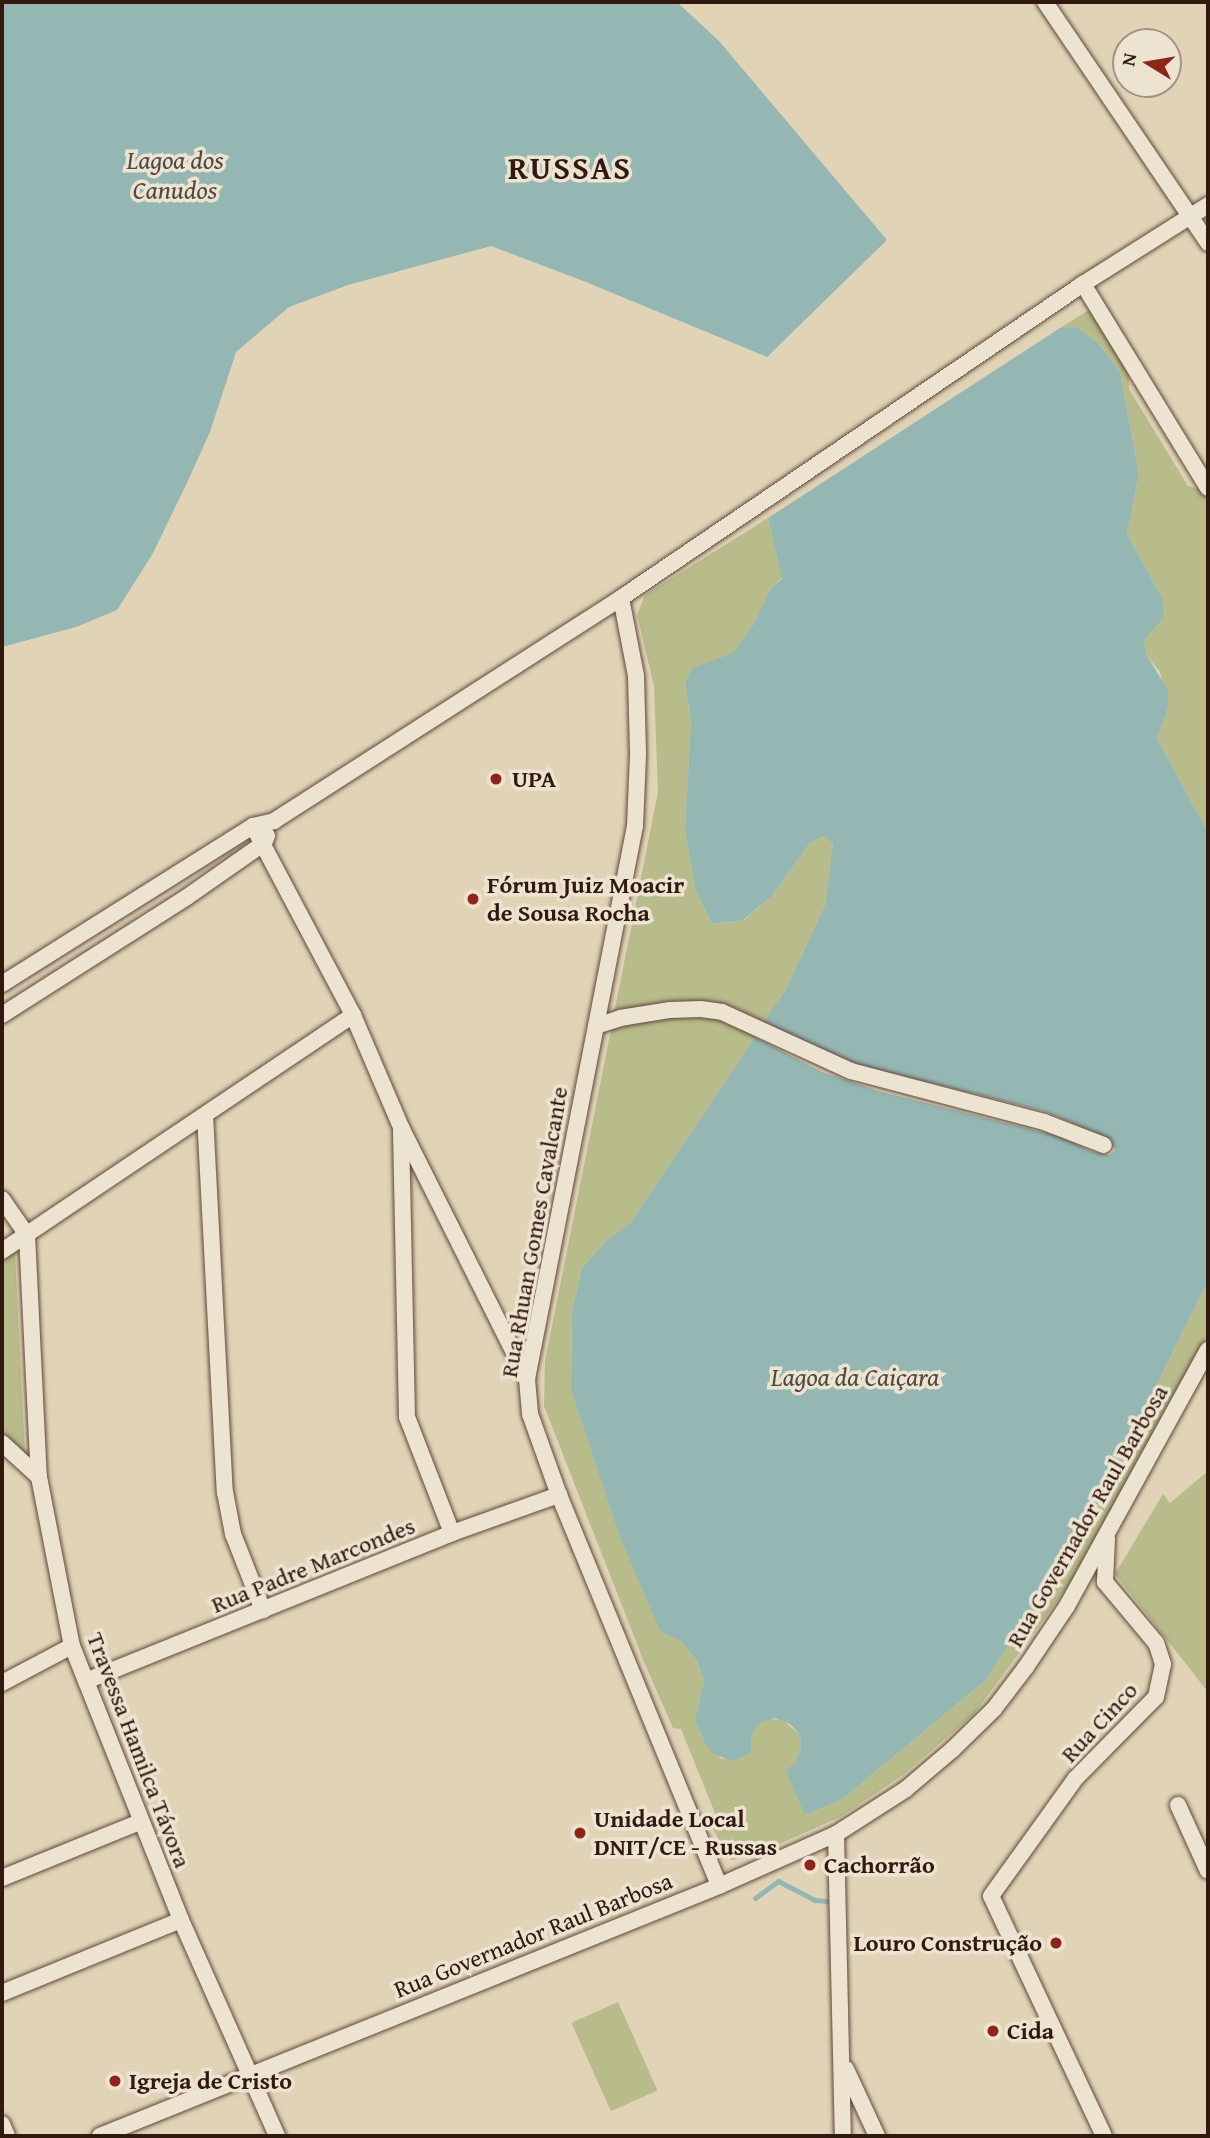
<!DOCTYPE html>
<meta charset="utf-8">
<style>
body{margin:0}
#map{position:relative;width:1210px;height:2138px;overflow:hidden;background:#e1d4b6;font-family:"Gentium Book Plus",serif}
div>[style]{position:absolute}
.green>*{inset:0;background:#b8bb8a;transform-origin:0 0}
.water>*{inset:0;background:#95b7b4}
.stream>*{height:5px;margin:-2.5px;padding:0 2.5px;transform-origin:2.5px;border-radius:2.5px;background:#95b7b4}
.roads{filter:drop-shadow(0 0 2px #5e483a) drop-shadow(0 0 2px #5e483a)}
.minor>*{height:16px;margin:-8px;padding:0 8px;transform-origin:8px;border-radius:8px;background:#ece3d0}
.dots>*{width:19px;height:19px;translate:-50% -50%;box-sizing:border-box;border:4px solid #ece3d0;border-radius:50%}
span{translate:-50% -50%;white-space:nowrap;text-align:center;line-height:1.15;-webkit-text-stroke:7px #ece3d0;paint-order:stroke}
.poi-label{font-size:24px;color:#321910;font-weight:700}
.left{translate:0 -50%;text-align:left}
.right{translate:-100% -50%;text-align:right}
.street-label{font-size:24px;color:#321910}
.water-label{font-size:26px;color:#504841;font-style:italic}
.district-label{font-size:32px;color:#321910;font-weight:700;letter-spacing:2px}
.frame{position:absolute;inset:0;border:4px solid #321910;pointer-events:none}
.north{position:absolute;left:1112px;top:28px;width:70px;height:70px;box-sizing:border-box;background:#ece3d0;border:2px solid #a29283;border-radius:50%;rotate:281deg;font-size:19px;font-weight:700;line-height:28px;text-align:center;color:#321910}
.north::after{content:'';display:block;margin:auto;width:24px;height:32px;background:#8f2418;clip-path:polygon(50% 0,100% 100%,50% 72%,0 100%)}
</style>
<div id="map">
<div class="green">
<div style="clip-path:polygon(1089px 310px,1129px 370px,1129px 389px,1188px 486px,1206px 491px,1208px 495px,1208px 833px,1157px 738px,1168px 708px,1160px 672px,1147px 656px,1144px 640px,1151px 631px,1162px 598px,1127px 534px,1139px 474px,1120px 372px,1099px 344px,1077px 327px,1060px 328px)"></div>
<div style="clip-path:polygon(768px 518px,782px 578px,771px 588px,752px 627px,733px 654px,693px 668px,685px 683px,691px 719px,685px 832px,696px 891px,712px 924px,744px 920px,771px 897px,810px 843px,824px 836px,833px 844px,825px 905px,785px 991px,755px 1037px,631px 1222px,606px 1241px,582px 1268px,572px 1311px,571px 1389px,660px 1631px,681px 1640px,697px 1661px,704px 1681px,695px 1719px,706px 1746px,722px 1759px,751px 1753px,751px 1735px,760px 1723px,768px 1719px,783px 1720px,800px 1735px,801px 1747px,795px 1763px,805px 1815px,841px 1800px,986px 1680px,1091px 1517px,1208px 1281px,1208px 1336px,1078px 1573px,974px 1714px,903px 1775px,840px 1817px,755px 1855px,731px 1860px,711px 1826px,717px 1818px,681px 1729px,673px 1728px,644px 1662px,544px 1406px,545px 1362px,658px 792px,654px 686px,637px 615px,645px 595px)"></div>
<div style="clip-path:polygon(15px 1252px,25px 1454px,2px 1433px,2px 1261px)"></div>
<div style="clip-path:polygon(1208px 1471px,1208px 1692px,1115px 1574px,1163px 1494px,1170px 1503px)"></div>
<div style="left:618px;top:2002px;width:97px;height:51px;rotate:66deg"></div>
</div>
<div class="water">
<div style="clip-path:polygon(2px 2px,677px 2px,719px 41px,887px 240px,767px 357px,586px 282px,491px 246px,348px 285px,289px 307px,236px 352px,210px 432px,187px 483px,152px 555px,117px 610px,76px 627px,2px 647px)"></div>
<div style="clip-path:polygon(1077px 327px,1099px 344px,1120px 372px,1139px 474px,1127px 534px,1162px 598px,1164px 617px,1144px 640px,1147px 656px,1168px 690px,1168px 708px,1157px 738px,1208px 833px,1208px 1281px,1091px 1517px,986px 1680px,841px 1800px,805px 1815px,786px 1771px,795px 1763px,801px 1747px,800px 1735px,790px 1724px,775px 1718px,760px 1723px,751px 1735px,751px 1753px,732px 1761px,714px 1754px,706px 1746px,695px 1719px,704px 1681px,697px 1661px,681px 1641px,660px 1631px,620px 1537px,571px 1389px,572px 1311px,582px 1268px,606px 1241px,631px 1222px,755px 1037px,822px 1072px,878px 1091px,1062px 1137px,1092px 1152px,1110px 1155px,1115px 1150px,1107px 1138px,1044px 1111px,854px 1064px,762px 1024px,785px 991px,825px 905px,833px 844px,824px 836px,810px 843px,771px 897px,743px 920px,712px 924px,696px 891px,685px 832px,691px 719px,685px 683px,692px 668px,733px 653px,752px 627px,771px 588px,782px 579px,768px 518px,1060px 328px)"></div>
</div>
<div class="stream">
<div style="left:755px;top:1898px;width:29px;rotate:-36deg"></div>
<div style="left:778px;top:1881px;width:42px;rotate:27.2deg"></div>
<div style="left:815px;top:1900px;width:12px;rotate:5deg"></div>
</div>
<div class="roads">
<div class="minor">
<div style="left:1045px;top:2px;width:291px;rotate:55.9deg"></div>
<div style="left:1083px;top:284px;width:239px;rotate:58.5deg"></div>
<div style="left:621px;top:598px;width:79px;rotate:79.1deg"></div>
<div style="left:636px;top:676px;width:79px;rotate:88.5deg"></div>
<div style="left:638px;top:755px;width:71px;rotate:92.4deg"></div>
<div style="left:635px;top:826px;width:563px;rotate:101.05deg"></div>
<div style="left:527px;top:1379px;width:35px;rotate:85deg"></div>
<div style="left:530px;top:1414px;width:86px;rotate:70.3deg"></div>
<div style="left:559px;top:1495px;width:422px;rotate:67.7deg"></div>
<div style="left:253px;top:826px;width:214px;rotate:62.1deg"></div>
<div style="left:353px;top:1015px;width:122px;rotate:66.8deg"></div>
<div style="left:401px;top:1127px;width:282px;rotate:63.4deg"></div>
<div style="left:2px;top:984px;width:297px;rotate:-32.2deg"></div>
<div style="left:253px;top:826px;width:22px;rotate:-13deg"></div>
<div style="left:274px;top:821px;width:412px;rotate:-32.7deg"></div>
<div style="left:621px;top:598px;width:559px;rotate:-34.2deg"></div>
<div style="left:1083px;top:284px;width:148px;rotate:-32.3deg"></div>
<div style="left:2px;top:1015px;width:219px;rotate:-32.5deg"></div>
<div style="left:187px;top:897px;width:94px;rotate:-35deg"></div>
<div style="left:264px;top:843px;width:8px;rotate:-67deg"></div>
<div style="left:596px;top:1026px;width:25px;rotate:-18deg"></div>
<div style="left:620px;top:1018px;width:51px;rotate:-9.1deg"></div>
<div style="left:670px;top:1010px;width:31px;rotate:-2deg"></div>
<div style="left:701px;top:1009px;width:21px;rotate:8deg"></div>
<div style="left:722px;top:1012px;width:142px;rotate:24.6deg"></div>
<div style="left:851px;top:1071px;width:200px;rotate:14.8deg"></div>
<div style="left:1044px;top:1122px;width:64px;rotate:21deg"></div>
<div style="left:205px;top:1115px;width:378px;rotate:87deg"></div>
<div style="left:225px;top:1492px;width:43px;rotate:79.2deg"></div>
<div style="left:233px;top:1534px;width:82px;rotate:68.5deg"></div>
<div style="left:401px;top:1131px;width:286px;rotate:88.8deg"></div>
<div style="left:407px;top:1417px;width:124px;rotate:68.8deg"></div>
<div style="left:2px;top:1199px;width:44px;rotate:55.2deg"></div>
<div style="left:27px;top:1235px;width:242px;rotate:87.2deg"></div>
<div style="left:39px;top:1477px;width:172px;rotate:79deg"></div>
<div style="left:72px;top:1646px;width:295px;rotate:68.3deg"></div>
<div style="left:181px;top:1920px;width:236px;rotate:66deg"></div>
<div style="left:2px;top:1251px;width:423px;rotate:-33.9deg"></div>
<div style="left:2px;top:1443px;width:50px;rotate:42.6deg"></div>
<div style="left:86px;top:1681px;width:395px;rotate:-22deg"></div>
<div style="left:452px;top:1533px;width:114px;rotate:-19.6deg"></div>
<div style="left:2px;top:1683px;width:79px;rotate:-27.9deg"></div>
<div style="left:1178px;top:1805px;width:72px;rotate:65.6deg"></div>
<div style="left:836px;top:1834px;width:302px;rotate:88.7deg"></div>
<div style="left:2px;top:1878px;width:149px;rotate:-22.1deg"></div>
<div style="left:2px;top:1993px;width:193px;rotate:-22.2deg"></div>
<div style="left:846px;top:2069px;width:74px;rotate:65.2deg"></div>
<div style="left:2px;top:2124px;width:13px;rotate:67deg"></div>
<div style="left:100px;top:2136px;width:668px;rotate:-21.99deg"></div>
<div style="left:719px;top:1886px;width:128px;rotate:-24deg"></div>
<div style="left:836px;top:1834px;width:83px;rotate:-32.7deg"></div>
<div style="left:906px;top:1789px;width:60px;rotate:-40.3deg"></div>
<div style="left:952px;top:1750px;width:59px;rotate:-44.3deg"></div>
<div style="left:994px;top:1709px;width:53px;rotate:-52.7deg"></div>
<div style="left:1026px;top:1667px;width:73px;rotate:-56.1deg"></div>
<div style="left:1067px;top:1606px;width:292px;rotate:-61.2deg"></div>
<div style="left:1104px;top:2136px;width:265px;rotate:-115.2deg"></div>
<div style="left:991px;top:1896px;width:144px;rotate:-54.3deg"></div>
<div style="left:1075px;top:1779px;width:115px;rotate:-45.4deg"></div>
<div style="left:1156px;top:1697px;width:34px;rotate:-78deg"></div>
<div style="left:1163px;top:1664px;width:22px;rotate:-108deg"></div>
<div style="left:1156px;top:1643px;width:80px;rotate:-129.9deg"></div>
<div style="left:1105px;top:1582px;width:44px;rotate:-87.4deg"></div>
</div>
</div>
<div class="dots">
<div style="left:496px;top:779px;background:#8f2418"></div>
<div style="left:473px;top:899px;background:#8f2418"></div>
<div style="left:580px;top:1833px;background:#8f2418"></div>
<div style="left:810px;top:1865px;background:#8f2418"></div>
<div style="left:1056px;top:1943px;background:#8f2418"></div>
<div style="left:993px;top:2031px;background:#8f2418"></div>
<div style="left:115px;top:2081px;background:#8f2418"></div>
</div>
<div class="poi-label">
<span class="left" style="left:512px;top:779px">UPA</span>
<span class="left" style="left:487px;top:899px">Fórum Juiz Moacir<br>de Sousa Rocha</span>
<span class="left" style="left:594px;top:1833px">Unidade Local<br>DNIT/CE - Russas</span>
<span class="left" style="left:824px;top:1865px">Cachorrão</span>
<span class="right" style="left:1042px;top:1943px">Louro Construção</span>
<span class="left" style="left:1007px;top:2031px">Cida</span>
<span class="left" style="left:129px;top:2081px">Igreja de Cristo</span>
</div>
<div class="street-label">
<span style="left:534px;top:1232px;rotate:-80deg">Rua Rhuan Gomes Cavalcante</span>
<span style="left:1087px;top:1516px;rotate:-60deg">Rua Governador Raul Barbosa</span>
<span style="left:313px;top:1565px;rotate:-22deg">Rua Padre Marcondes</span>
<span style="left:1099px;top:1722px;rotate:-47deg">Rua Cinco</span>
<span style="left:139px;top:1750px;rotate:69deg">Travessa Hamilca Távora</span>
<span style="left:533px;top:1935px;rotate:-22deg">Rua Governador Raul Barbosa</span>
</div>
<div class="water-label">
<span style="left:175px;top:175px">Lagoa dos<br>Canudos</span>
<span style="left:855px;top:1377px">Lagoa da Caiçara</span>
</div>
<div class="district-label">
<span style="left:570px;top:168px">RUSSAS</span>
</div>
<div class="frame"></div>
<div class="north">N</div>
</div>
